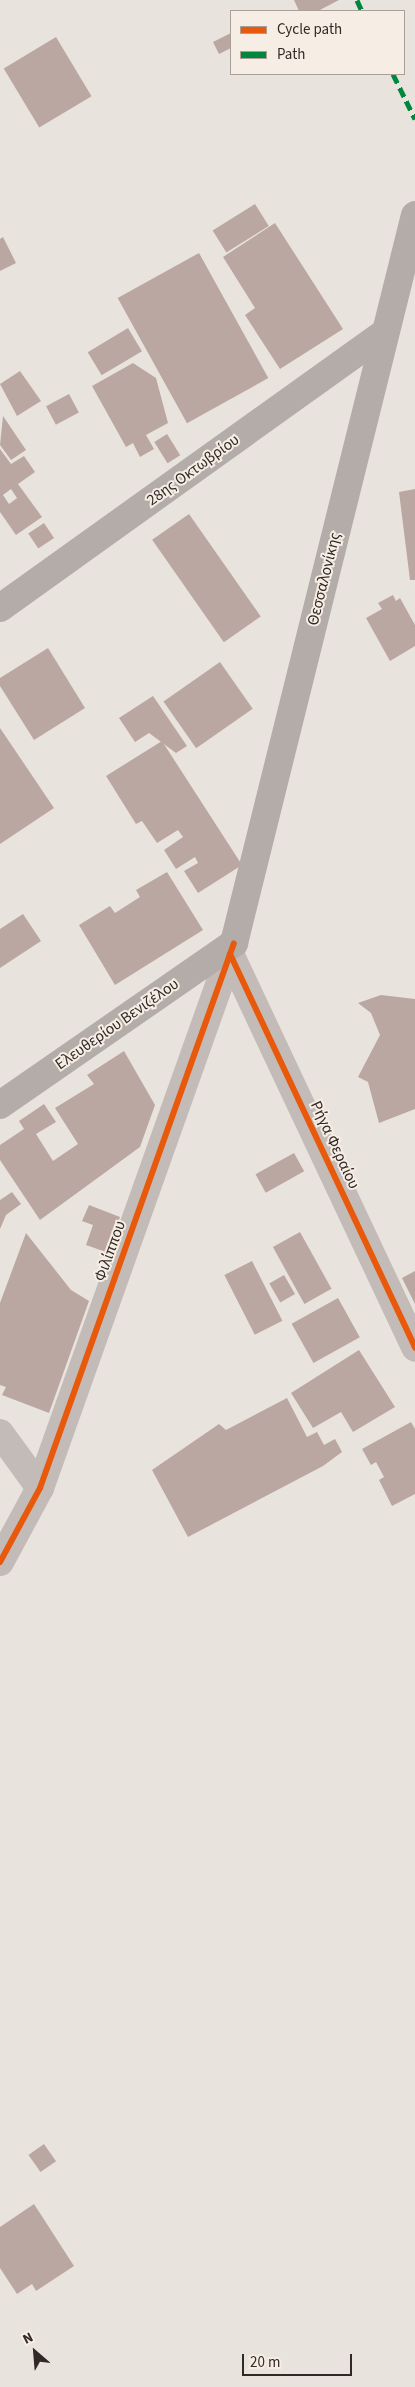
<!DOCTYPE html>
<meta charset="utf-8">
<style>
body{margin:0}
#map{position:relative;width:415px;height:2387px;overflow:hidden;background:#e9e3de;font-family:"Source Sans 3",sans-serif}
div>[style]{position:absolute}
.building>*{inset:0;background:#bba7a1;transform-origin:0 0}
.minor>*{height:28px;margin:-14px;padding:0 14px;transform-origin:14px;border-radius:14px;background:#c2bbb7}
.secondary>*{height:28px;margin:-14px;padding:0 14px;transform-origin:14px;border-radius:14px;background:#b3aca8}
.quiet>*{height:5px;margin-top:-2.5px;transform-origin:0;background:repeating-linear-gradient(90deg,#00873e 0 10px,transparent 0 15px)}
.cycleway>*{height:6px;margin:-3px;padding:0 3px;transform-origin:3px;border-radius:3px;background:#e8590c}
span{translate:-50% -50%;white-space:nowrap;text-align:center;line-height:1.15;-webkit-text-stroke:4px #f6ede4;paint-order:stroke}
.street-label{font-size:16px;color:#322926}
.legend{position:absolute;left:230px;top:10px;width:175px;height:65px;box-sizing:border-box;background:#f6ede4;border:1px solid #a89f98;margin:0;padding:6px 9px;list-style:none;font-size:15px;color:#322926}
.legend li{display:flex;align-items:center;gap:10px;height:25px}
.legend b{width:25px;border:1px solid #a89f98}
.north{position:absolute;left:10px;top:2327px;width:50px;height:50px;-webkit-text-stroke:4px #f6ede4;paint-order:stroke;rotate:333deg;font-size:14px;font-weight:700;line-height:20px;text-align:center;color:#322926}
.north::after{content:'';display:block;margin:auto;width:18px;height:22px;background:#322926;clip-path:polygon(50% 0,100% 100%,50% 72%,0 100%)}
.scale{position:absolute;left:242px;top:2354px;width:110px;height:22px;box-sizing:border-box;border:2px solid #322926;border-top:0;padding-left:6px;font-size:15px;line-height:18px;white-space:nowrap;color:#322926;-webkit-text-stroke:4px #f6ede4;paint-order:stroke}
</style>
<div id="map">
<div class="building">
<div style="clip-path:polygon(294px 0,339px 0,318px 11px,299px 11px)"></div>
<div style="clip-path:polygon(231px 33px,231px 48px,219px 54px,213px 42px)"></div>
<div style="left:56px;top:37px;width:69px;height:61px;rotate:59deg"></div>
<div style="left:255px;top:204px;width:26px;height:50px;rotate:58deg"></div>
<div style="clip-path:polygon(275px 223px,343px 329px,280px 369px,245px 315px,255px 308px,223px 257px)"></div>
<div style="clip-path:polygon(3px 237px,16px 263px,0 271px,0 239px)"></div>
<div style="left:199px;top:253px;width:143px;height:93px;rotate:61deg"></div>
<div style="left:128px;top:328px;width:27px;height:47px;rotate:59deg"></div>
<div style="clip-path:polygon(133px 363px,156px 378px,168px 423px,146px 435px,154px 449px,140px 457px,133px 443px,126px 447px,92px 386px)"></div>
<div style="clip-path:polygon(20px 371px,41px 401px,17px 416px,0 384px)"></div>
<div style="left:69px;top:394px;width:21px;height:26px;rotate:62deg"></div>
<div style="clip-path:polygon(3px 416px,26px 450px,11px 460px,0 445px)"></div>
<div style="left:167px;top:434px;width:25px;height:15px;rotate:58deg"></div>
<div style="clip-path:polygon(evenodd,0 449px,11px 464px,24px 456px,35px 472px,18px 484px,42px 517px,16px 535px,0 512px,0 449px,11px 489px,17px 498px,9px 504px,3px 495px,11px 489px)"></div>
<div style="clip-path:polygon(415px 489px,415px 580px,410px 580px,399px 492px)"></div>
<div style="left:189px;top:514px;width:125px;height:45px;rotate:55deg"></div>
<div style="left:44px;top:523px;width:18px;height:19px;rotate:56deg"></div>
<div style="clip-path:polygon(393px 595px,396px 601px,400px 598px,415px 625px,415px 646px,390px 661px,366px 618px,382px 609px,378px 603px)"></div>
<div style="clip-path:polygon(48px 648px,85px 708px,34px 740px,0 686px,0 678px)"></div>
<div style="left:220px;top:662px;width:57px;height:69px;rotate:55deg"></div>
<div style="clip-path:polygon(153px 696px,187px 746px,176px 753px,149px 733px,135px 742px,119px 718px)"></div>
<div style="clip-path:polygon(0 728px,54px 808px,0 844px)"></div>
<div style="clip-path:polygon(162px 741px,242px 865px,198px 893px,184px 871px,198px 863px,195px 857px,176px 869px,164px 850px,183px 837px,178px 830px,157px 843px,142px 821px,136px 824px,106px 776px)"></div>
<div style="clip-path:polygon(167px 872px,203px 930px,115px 985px,79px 925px,110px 906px,115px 913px,140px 897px,136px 890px)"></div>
<div style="clip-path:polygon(23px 914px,41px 941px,0 968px,0 929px)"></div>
<div style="clip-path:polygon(381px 995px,415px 999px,415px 1109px,379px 1123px,368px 1082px,358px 1077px,380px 1035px,371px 1013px,358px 1003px)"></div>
<div style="clip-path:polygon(124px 1051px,155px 1105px,140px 1147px,40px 1220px,0 1160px,0 1145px,24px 1129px,19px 1121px,44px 1104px,56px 1122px,36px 1134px,53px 1161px,78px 1144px,55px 1108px,94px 1084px,87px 1075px)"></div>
<div style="left:294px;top:1153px;width:21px;height:44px;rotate:61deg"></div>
<div style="clip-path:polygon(12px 1192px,21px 1204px,6px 1215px,0 1229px,0 1200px)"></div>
<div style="clip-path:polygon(89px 1205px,120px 1217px,106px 1252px,86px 1245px,93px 1225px,82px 1221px)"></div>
<div style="left:300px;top:1232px;width:65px;height:31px;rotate:61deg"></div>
<div style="clip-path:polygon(26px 1233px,71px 1290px,89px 1301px,49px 1413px,2px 1395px,6px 1387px,0 1385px,0 1303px)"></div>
<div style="left:252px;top:1261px;width:67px;height:31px;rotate:63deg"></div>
<div style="clip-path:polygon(415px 1271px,415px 1304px,402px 1278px)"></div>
<div style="left:284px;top:1275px;width:22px;height:17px;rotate:60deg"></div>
<div style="left:338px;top:1298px;width:45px;height:53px;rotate:61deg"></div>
<div style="clip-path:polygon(359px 1350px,395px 1407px,353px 1432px,341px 1412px,313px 1428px,291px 1393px)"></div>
<div style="clip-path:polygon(287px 1398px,307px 1437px,317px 1432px,324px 1445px,335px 1439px,342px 1452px,323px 1466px,188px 1537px,152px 1470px,219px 1424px,226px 1430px)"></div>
<div style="clip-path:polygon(411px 1422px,415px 1429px,415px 1494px,392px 1506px,379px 1480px,384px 1477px,376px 1462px,371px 1465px,362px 1449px)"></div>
<div style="left:44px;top:2144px;width:21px;height:19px;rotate:55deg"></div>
<div style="clip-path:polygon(34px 2204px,74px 2266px,36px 2291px,32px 2284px,17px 2294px,0 2268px,0 2227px)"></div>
</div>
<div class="minor">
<div style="left:230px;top:954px;width:435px;rotate:64.8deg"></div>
<div style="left:0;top:1433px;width:68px;rotate:54deg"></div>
<div style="left:0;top:1562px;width:84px;rotate:-61.6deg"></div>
<div style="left:40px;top:1488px;width:578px;rotate:-70.41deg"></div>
</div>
<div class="secondary">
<div style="left:0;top:608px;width:474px;rotate:-35.6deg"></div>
<div style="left:0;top:1105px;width:285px;rotate:-34.7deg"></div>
<div style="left:234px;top:943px;width:750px;rotate:-76.04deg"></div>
</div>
<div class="quiet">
<div style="left:357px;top:0;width:12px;rotate:66deg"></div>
<div style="left:393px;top:74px;width:50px;rotate:63.9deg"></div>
</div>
<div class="cycleway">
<div style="left:230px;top:954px;width:435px;rotate:64.8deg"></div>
<div style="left:0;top:1562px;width:84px;rotate:-61.6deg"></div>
<div style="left:40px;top:1488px;width:578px;rotate:-70.41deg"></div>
</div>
<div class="street-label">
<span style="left:193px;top:470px;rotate:-36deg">28ης Οκτωβρίου</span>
<span style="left:324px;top:579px;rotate:-76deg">Θεσσαλονίκης</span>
<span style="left:117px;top:1024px;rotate:-35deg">Ελευθερίου Βενιζέλου</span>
<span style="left:335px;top:1145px;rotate:65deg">Ρήγα Φεραίου</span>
<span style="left:110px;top:1251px;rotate:-70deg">Φιλίππου</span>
</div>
<ul class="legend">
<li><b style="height:6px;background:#e8590c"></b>Cycle path</li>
<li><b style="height:6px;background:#00873e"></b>Path</li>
</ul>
<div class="north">N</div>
<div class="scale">20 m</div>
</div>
